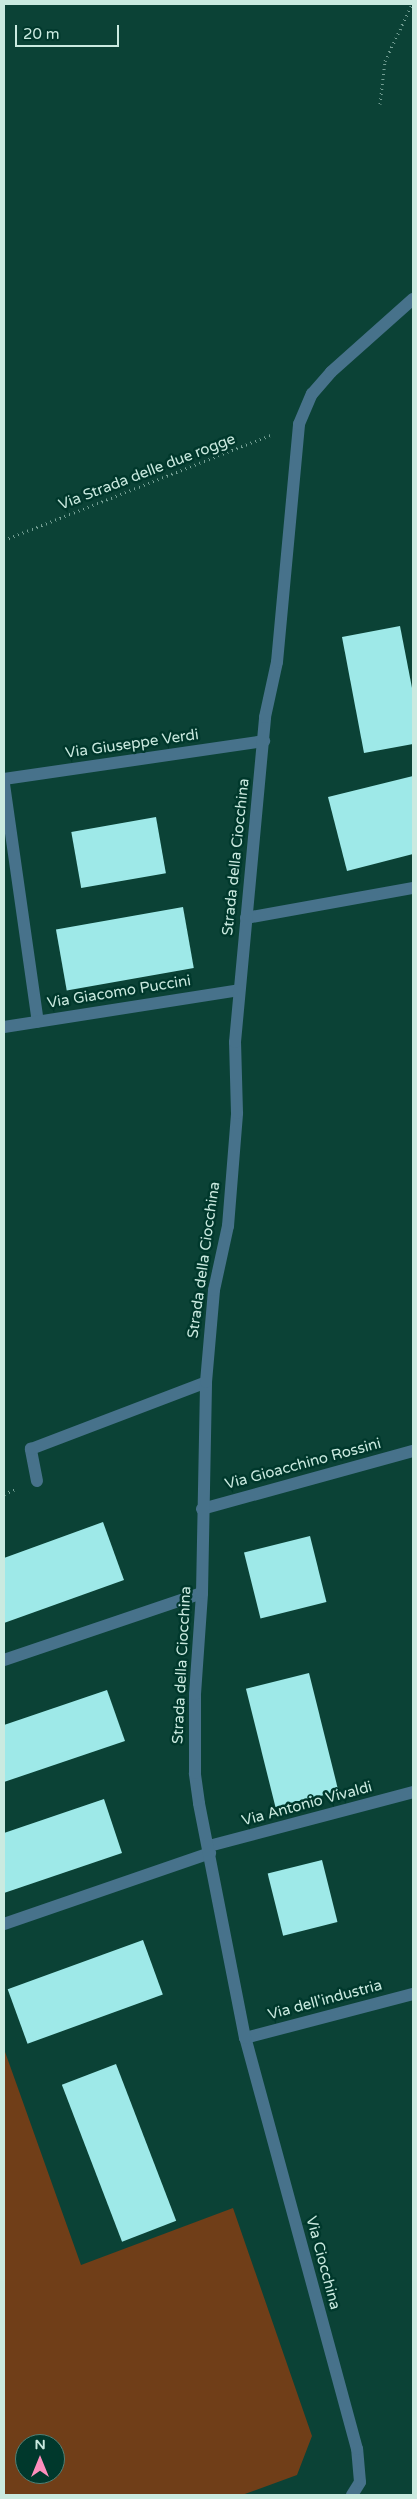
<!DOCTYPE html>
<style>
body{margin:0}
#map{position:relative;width:417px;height:2499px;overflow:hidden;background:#0b4236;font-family:"Varela Round",sans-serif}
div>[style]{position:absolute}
.green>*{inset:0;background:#703e18}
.building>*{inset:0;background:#9ee9e8;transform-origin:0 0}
.path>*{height:3px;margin-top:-1.5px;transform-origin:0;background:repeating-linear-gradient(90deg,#739e93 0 1px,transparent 0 5px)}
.minor>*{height:12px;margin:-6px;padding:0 6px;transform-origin:6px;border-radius:6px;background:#47728b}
span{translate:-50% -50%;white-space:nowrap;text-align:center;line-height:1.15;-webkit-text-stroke:5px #00382c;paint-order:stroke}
.street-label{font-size:15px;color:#caeae0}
.frame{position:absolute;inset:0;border:5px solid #caeae0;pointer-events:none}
.north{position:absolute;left:15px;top:2434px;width:50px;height:50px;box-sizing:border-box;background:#00382c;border:1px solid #517f74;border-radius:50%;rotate:0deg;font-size:14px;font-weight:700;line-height:20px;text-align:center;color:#caeae0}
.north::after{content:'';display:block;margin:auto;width:18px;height:22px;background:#fe8ebd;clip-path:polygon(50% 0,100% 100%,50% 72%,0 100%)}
.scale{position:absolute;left:15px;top:25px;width:104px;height:22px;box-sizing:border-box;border:2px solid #caeae0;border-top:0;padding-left:6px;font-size:15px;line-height:18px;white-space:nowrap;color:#caeae0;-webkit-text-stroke:4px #00382c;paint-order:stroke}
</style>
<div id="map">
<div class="green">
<div style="clip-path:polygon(evenodd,4px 2049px,81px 2265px,233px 2208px,312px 2436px,297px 2475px,242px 2495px,4px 2495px,4px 2049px,25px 2444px,55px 2444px,55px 2474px,25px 2474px,25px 2444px)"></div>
</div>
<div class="building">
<div style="clip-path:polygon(400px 626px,413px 693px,413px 744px,364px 753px,342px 637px)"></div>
<div style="clip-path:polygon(413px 776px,413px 854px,347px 871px,328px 797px)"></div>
<div style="left:156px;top:817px;width:57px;height:86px;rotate:80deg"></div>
<div style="left:183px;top:907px;width:62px;height:129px;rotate:80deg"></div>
<div style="clip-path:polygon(103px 1522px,124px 1580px,4px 1623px,4px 1558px)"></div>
<div style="left:310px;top:1536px;width:68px;height:68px;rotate:76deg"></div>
<div style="left:309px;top:1673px;width:122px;height:65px;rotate:76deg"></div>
<div style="clip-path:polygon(107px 1690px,125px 1741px,4px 1782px,4px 1725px)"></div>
<div style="clip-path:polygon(104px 1799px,122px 1853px,4px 1893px,4px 1833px)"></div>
<div style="left:322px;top:1860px;width:64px;height:56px;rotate:76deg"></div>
<div style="left:143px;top:1940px;width:58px;height:144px;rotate:70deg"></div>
<div style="left:116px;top:2064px;width:168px;height:58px;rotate:69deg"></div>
</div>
<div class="path">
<div style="left:380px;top:104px;width:43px;rotate:-83.4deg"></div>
<div style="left:385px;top:61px;width:63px;rotate:-64.7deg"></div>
<div style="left:4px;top:540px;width:289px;rotate:-21.5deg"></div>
<div style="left:4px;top:1494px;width:13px;rotate:-23deg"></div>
</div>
<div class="minor">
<div style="left:4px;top:779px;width:263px;rotate:-8.3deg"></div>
<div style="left:4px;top:784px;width:240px;rotate:81.9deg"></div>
<div style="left:246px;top:918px;width:170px;rotate:-10.2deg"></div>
<div style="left:4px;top:1027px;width:238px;rotate:-8.9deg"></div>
<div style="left:37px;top:1481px;width:33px;rotate:-101deg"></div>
<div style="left:31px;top:1449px;width:187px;rotate:-20.9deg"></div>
<div style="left:202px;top:1509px;width:219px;rotate:-15.4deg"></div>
<div style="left:4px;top:1660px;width:209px;rotate:-18.7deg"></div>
<div style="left:209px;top:1846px;width:211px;rotate:-14.8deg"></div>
<div style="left:4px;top:1924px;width:218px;rotate:-19deg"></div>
<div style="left:245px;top:2038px;width:174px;rotate:-14.7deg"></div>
<div style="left:352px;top:2495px;width:15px;rotate:-58deg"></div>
<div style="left:360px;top:2482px;width:33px;rotate:-95deg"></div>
<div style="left:357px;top:2449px;width:426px;rotate:-105.2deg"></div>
<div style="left:245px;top:2038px;width:239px;rotate:-101.1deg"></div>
<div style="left:199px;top:1803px;width:30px;rotate:-98deg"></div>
<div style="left:195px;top:1773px;width:79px;rotate:-90deg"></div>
<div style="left:195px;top:1694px;width:101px;rotate:-86deg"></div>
<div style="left:202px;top:1593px;width:211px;rotate:-88.9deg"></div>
<div style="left:206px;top:1382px;width:92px;rotate:-85deg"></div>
<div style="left:214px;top:1290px;width:66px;rotate:-77.7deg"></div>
<div style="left:228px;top:1226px;width:113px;rotate:-85.4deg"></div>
<div style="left:237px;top:1113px;width:71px;rotate:-91.6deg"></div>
<div style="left:235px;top:1042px;width:326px;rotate:-84.7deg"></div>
<div style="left:265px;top:717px;width:56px;rotate:-77.7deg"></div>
<div style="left:277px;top:662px;width:239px;rotate:-84.7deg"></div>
<div style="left:299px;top:424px;width:33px;rotate:-67deg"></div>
<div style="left:312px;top:394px;width:29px;rotate:-49deg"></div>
<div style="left:331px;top:372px;width:110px;rotate:-41.7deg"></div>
</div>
<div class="street-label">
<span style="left:147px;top:472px;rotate:-21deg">Via Strada delle due rogge</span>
<span style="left:132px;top:744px;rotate:-8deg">Via Giuseppe Verdi</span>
<span style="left:236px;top:857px;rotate:-84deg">Strada della Ciocchina</span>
<span style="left:119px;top:992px;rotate:-9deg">Via Giacomo Puccini</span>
<span style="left:204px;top:1260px;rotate:-82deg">Strada della Ciocchina</span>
<span style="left:303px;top:1464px;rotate:-15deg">Via Gioacchino Rossini</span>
<span style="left:182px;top:1665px;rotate:-87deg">Strada della Ciocchina</span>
<span style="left:307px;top:1804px;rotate:-15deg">Via Antonio Vivaldi</span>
<span style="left:325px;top:2000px;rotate:-15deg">Via dell'industria</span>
<span style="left:323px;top:2263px;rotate:75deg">Via Ciocchina</span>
</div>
<div class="frame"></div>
<div class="north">N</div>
<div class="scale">20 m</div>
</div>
